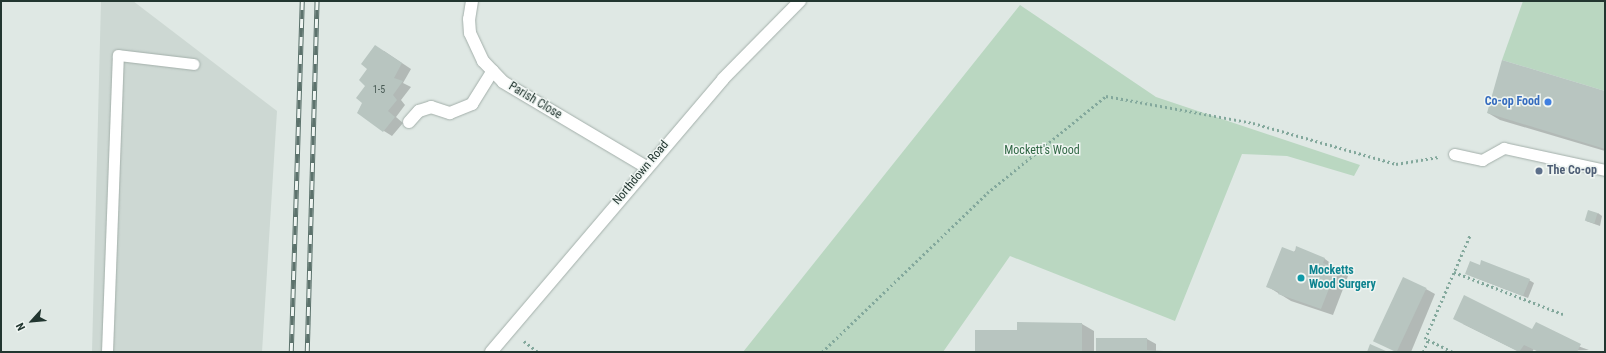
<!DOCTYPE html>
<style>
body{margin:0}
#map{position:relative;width:1606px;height:353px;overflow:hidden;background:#dfe8e4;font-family:"Roboto Condensed",sans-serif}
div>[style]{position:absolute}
.built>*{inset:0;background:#cdd8d3}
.green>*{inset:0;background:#bad7c1}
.shadow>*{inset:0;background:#0003}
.building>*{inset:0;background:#b8c5c0;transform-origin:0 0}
.path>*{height:2.5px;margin-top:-1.25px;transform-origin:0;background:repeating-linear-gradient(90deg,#83a89c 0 2px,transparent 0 5px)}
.roads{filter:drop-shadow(0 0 1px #a3afaa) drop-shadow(0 0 1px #a3afaa)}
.lane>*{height:11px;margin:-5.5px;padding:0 5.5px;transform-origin:5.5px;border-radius:5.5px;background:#fff}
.street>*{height:12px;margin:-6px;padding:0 6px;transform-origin:6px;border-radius:6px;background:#fff}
.secondary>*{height:12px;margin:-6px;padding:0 6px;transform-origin:6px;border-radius:6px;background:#fff}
.rail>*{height:4.5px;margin-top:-2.25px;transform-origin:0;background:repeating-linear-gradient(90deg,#eff5f2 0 9px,#5c726c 0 18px);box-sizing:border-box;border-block:1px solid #5c726c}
.dots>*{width:11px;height:11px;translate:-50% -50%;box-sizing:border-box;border:2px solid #eff5f2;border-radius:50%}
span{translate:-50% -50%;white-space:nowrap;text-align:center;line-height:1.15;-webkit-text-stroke:3px #eff5f2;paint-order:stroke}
.number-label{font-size:10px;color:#485a54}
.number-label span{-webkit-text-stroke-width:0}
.street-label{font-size:12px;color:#223630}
.shop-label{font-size:12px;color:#366cbe;font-weight:700}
.right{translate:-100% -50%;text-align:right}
.park-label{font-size:12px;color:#316845}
.service-label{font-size:12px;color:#4e5e75;font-weight:700}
.left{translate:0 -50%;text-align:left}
.culture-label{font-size:12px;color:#0d838f;font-weight:700}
.frame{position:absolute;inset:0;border:2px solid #223630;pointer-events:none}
.north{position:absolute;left:12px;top:301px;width:40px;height:40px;-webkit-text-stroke:3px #eff5f2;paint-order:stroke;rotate:243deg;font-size:11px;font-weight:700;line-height:16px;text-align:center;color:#223630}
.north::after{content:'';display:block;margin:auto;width:14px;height:18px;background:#223630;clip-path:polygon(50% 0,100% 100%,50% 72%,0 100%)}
</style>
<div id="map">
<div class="built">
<div style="clip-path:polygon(101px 1px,133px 1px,277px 111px,262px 352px,92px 352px)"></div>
</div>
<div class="green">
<div style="clip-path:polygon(1523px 1px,1605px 1px,1605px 91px,1502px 60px)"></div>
<div style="clip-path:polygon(1020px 5px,1156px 97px,1360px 165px,1354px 176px,1287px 156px,1242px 154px,1175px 321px,1010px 256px,943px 352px,743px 352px)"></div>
</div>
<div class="shadow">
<div style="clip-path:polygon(384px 51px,411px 69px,403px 83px,411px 87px,401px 100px,405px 105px,396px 117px,403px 123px,392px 136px,384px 131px,363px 103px,366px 86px)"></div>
<div style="clip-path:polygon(1605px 92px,1605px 151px,1500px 120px,1488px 113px)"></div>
<div style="clip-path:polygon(1598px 213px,1602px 216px,1600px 226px,1586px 221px)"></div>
<div style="clip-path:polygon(1297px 248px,1325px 259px,1348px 276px,1333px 315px,1291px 301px,1267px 286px)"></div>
<div style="clip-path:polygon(1471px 276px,1529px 280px,1534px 283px,1528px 298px)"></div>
<div style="clip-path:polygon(1426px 289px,1435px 294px,1411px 352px,1399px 352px,1376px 341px)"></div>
<div style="clip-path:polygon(1082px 324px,1094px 331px,1094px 352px,976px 352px,1018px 331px)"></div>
<div style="clip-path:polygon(1463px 324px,1533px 330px,1589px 350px,1540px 352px,1534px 349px,1532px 352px,1520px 352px)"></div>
<div style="clip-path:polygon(1147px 339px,1156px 344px,1156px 351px,1182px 352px,1097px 352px)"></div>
</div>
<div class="building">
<div style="clip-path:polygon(375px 45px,402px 63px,394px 78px,403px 81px,393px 95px,397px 100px,388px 111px,395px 117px,383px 132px,357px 113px,362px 103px,356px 98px,365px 86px,359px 80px,367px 69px,361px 64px)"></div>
<div style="clip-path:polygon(1502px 60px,1605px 91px,1605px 149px,1487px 113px)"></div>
<div style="left:1588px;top:210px;width:10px;height:11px;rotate:17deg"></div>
<div style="clip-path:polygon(1296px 246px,1325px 258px,1323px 263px,1337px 268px,1321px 309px,1278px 294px,1279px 292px,1266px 287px,1282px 247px,1295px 252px)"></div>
<div style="clip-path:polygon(1481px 260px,1530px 279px,1523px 296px,1465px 274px,1470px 261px,1480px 265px)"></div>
<div style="left:1403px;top:277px;width:26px;height:71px;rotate:25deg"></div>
<div style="clip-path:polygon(1464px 295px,1532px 329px,1536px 322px,1581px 344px,1577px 352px,1539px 352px,1524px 345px,1519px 352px,1453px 319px)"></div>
<div style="clip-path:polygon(1017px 322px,1082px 323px,1082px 352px,975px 352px,975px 330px,1017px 330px)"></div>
<div style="clip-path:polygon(1096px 338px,1147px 338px,1147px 350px,1181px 352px,1096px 352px)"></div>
<div style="clip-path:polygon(1370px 344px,1388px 352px,1367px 352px)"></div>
</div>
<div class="path">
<div style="left:1454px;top:272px;width:117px;rotate:21.1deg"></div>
<div style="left:524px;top:341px;width:18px;rotate:38deg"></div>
<div style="left:822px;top:352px;width:229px;rotate:-43.9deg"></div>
<div style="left:987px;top:193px;width:154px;rotate:-39.2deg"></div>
<div style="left:1106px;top:96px;width:149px;rotate:10.4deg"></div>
<div style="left:1253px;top:123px;width:149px;rotate:16deg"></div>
<div style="left:1396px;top:164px;width:43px;rotate:-9.5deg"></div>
<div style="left:1423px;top:352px;width:13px;rotate:-67deg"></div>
<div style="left:1452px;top:352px;width:30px;rotate:-154deg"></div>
<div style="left:1425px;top:339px;width:113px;rotate:-66.6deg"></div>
</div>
<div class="roads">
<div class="lane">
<div style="left:1454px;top:154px;width:29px;rotate:12deg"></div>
<div style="left:1482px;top:160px;width:25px;rotate:-29deg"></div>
<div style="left:1504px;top:148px;width:103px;rotate:12.3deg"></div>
<div style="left:107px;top:352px;width:297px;rotate:-87.9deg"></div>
<div style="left:118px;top:55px;width:76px;rotate:6.8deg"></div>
</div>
<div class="street">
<div style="left:472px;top:1px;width:18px;rotate:99deg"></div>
<div style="left:469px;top:19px;width:14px;rotate:86deg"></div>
<div style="left:470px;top:33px;width:31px;rotate:65deg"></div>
<div style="left:483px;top:61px;width:29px;rotate:46deg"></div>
<div style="left:503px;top:82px;width:166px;rotate:30.7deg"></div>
<div style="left:409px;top:122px;width:15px;rotate:-48deg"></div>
<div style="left:419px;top:111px;width:13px;rotate:-18deg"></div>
<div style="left:431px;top:107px;width:20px;rotate:18deg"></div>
<div style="left:450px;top:113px;width:24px;rotate:-22deg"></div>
<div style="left:472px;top:104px;width:39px;rotate:-58deg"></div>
</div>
<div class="secondary">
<div style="left:491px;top:352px;width:358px;rotate:-49.6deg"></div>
<div style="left:723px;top:79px;width:110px;rotate:-45.4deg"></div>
</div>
</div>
<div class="rail">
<div style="left:291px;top:352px;width:351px;rotate:-88.2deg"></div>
<div style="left:307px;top:352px;width:351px;rotate:-88.4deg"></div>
</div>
<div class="dots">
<div style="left:1548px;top:102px;background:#3f7fe0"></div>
<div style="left:1539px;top:171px;background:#5c6f8a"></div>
<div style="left:1301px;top:278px;background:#0f9aa8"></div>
</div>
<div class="number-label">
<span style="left:379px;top:90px">1-5</span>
</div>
<div class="street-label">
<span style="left:535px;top:101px;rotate:31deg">Parish Close</span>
<span style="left:641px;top:173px;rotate:-50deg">Northdown Road</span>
</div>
<div class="shop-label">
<span class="right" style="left:1540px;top:102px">Co-op Food</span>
</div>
<div class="park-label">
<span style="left:1042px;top:151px">Mockett's Wood</span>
</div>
<div class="service-label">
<span class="left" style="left:1547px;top:171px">The Co-op</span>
</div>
<div class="culture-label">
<span class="left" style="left:1309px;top:278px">Mocketts<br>Wood Surgery</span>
</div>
<div class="frame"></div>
<div class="north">N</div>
</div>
